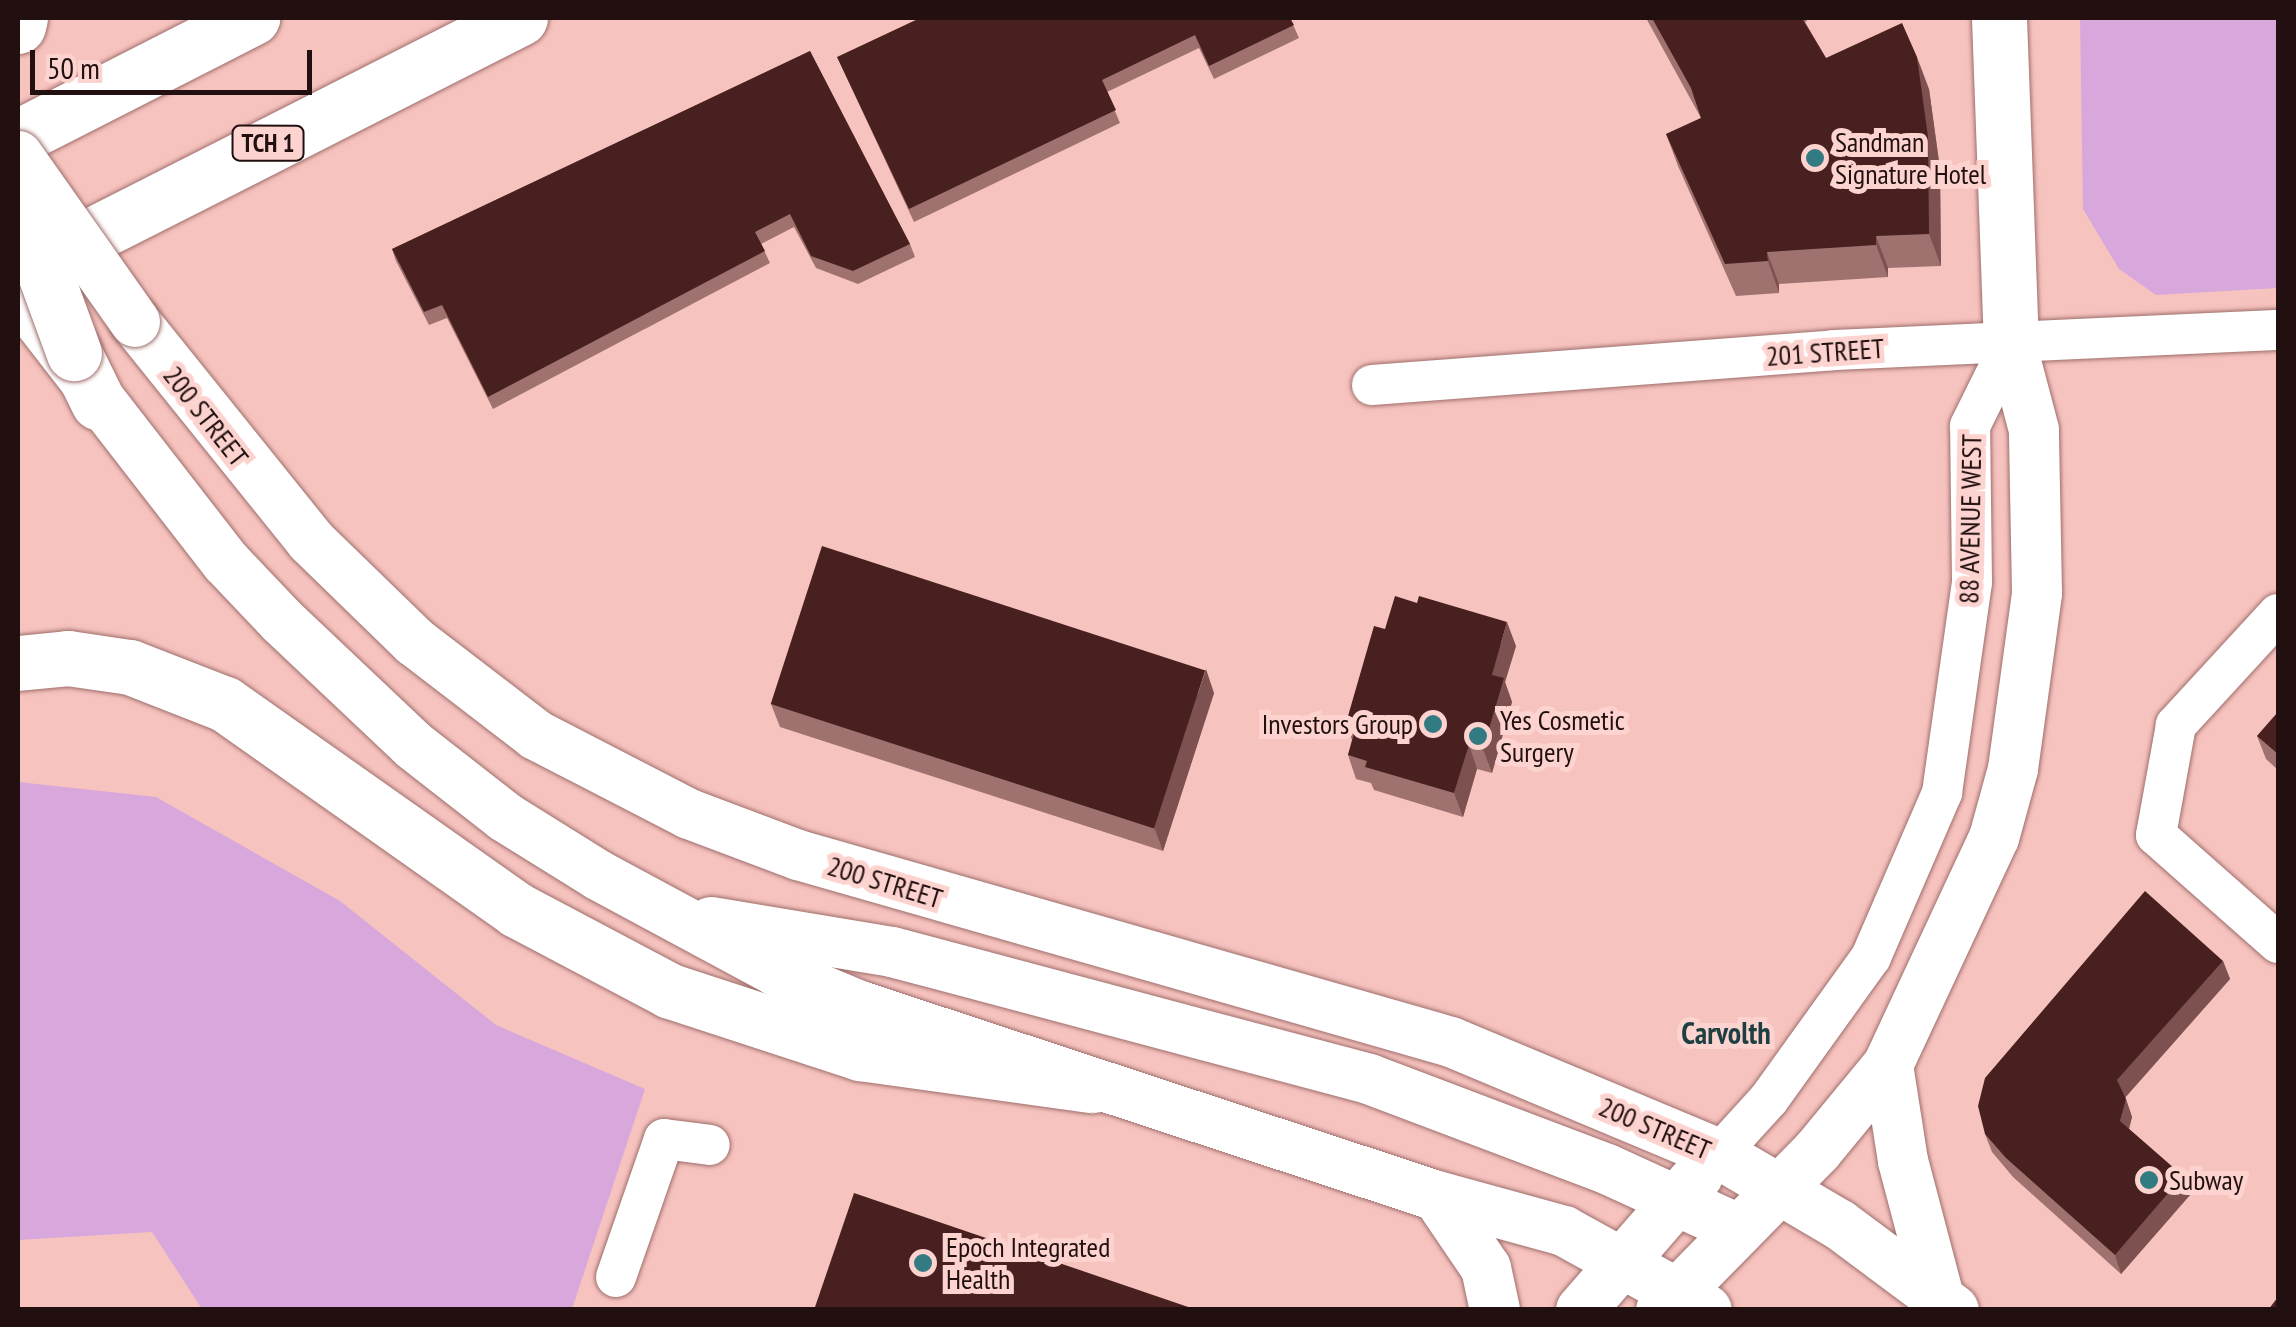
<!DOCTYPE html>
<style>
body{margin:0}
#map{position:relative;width:2296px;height:1327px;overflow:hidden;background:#f7c3bf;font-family:"PT Sans Narrow",sans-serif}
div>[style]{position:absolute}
.green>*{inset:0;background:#d8a7dc}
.roads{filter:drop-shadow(0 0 2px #9e6f6c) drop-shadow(0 0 2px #9e6f6c)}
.minor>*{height:40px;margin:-20px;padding:0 20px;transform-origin:20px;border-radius:20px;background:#fff}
.major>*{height:50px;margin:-25px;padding:0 25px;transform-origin:25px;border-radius:25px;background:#fff}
.highway>*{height:55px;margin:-27.5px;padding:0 27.5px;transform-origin:27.5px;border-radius:27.5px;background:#fff}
.bridges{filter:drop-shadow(0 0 2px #9e6f6c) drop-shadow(0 0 2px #9e6f6c)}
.major-bridge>*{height:50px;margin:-25px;padding:0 25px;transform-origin:25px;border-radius:25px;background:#fff}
.highway-bridge>*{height:55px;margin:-27.5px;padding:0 27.5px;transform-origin:27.5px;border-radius:27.5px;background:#fff}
.wall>*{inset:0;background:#9f726f}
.shaded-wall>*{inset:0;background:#7c514f}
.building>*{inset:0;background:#47201f;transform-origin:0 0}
.dots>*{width:28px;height:28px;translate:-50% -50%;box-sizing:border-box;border:5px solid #fdd3d0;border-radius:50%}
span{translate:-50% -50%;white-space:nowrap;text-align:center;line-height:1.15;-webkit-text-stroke:10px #fdd3d0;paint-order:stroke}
.shield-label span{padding:2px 8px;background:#fdd3d0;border:2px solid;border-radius:8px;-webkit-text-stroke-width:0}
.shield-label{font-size:25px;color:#21100f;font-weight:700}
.poi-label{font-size:28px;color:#21100f}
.left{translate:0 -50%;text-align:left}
.right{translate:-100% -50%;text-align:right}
.street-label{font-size:28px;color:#21100f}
.neighbourhood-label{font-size:30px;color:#1d3f42;font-weight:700}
.frame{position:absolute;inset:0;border:20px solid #21100f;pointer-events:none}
.scale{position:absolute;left:30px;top:50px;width:282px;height:45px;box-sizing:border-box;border:5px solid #21100f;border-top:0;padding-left:12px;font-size:30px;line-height:35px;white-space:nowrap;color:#21100f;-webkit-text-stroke:8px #fdd3d0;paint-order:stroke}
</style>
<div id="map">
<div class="green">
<div style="clip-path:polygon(2080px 18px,2278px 18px,2278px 288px,2156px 295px,2119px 269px,2083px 209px)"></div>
<div style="clip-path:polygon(18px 782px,156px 797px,340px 901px,496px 1025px,645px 1089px,572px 1309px,202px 1309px,152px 1232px,18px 1240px)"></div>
</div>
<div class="roads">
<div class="minor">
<div style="left:1372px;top:385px;width:462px;rotate:-4.3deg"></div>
<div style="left:1833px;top:350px;width:445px;rotate:-2.6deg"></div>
<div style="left:2278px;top:614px;width:151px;rotate:132.6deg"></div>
<div style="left:2176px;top:725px;width:112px;rotate:100.3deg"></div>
<div style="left:2156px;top:835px;width:163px;rotate:41.5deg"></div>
<div style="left:1719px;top:1154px;width:74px;rotate:-47.7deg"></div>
<div style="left:1769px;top:1099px;width:175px;rotate:-54.3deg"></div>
<div style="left:1871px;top:957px;width:179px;rotate:-66.6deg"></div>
<div style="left:1942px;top:793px;width:213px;rotate:-81.9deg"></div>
<div style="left:1972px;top:582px;width:156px;rotate:-90.7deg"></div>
<div style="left:1970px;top:426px;width:93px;rotate:-63.7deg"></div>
<div style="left:616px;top:1277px;width:146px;rotate:-70.8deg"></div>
<div style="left:664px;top:1139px;width:46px;rotate:7.4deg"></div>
</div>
<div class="major">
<div style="left:18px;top:294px;width:339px;rotate:52.2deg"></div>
<div style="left:226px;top:562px;width:81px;rotate:46.5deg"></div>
<div style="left:282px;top:621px;width:180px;rotate:43.4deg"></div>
<div style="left:413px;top:745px;width:117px;rotate:38deg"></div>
<div style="left:505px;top:817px;width:110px;rotate:31.9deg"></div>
<div style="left:598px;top:875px;width:202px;rotate:28.3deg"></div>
<div style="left:776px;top:971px;width:91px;rotate:22.6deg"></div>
<div style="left:860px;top:1006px;width:607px;rotate:18.23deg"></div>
<div style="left:1437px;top:1196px;width:132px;rotate:15.4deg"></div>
<div style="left:1564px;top:1231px;width:163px;rotate:28.9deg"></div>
<div style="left:135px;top:322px;width:281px;rotate:51.2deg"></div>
<div style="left:311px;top:541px;width:145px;rotate:44.2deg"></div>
<div style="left:415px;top:642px;width:153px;rotate:37.5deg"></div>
<div style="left:536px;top:735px;width:172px;rotate:27.3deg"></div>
<div style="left:689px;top:814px;width:116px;rotate:20.6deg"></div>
<div style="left:798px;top:855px;width:679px;rotate:15.98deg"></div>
<div style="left:1451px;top:1042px;width:290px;rotate:22.7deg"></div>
<div style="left:1719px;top:1154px;width:140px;rotate:30.4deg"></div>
<div style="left:1840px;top:1225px;width:142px;rotate:36.7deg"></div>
<div style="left:711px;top:922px;width:183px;rotate:9.4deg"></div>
<div style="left:892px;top:952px;width:494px;rotate:14.9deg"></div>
<div style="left:1369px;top:1079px;width:254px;rotate:20.7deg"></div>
<div style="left:1607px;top:1169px;width:146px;rotate:24.6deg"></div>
<div style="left:1888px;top:1065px;width:97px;rotate:81.1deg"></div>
<div style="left:1903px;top:1161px;width:141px;rotate:75.2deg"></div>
<div style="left:1437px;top:1196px;width:87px;rotate:55.8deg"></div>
<div style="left:1486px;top:1268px;width:43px;rotate:77.9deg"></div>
<div style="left:1581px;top:1310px;width:178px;rotate:-48.9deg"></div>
<div style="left:1661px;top:1310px;width:224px;rotate:-45.5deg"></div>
<div style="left:1818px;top:1150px;width:110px;rotate:-50.5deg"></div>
<div style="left:1888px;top:1065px;width:251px;rotate:-65deg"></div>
<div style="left:1994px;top:838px;width:72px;rotate:-74.6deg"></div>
<div style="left:2013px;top:769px;width:178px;rotate:-82.2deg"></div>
<div style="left:2037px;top:593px;width:163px;rotate:-91.1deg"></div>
<div style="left:2034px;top:430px;width:90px;rotate:-104.8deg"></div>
</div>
<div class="highway">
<div style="left:1999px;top:18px;width:325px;rotate:87.9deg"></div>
<div style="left:18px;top:26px;width:8px;rotate:-76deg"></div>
<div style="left:18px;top:137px;width:263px;rotate:-27deg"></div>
<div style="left:33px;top:265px;width:546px;rotate:-26.89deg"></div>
<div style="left:74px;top:353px;width:55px;rotate:63.9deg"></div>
<div style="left:18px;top:663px;width:50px;rotate:-5.7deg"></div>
<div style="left:68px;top:658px;width:63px;rotate:8.3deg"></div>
<div style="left:130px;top:667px;width:102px;rotate:21.3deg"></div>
<div style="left:225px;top:704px;width:357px;rotate:35.2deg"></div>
<div style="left:517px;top:910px;width:173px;rotate:27.9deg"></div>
<div style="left:670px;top:991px;width:200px;rotate:18.1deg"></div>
<div style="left:860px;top:1053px;width:234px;rotate:7.9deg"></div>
</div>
</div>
<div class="bridges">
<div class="major-bridge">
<div style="left:18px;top:156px;width:203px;rotate:54.8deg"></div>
</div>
<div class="highway-bridge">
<div style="left:18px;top:170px;width:64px;rotate:79.2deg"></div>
<div style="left:30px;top:233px;width:128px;rotate:69.9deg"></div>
</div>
</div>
<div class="wall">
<div style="clip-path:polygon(1290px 18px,1299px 38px,1214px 79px,1199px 48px,1107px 92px,1120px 123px,914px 222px,837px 57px)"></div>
<div style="clip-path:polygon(1646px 18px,1806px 18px,1807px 21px,1805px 22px,1826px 58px,1929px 89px,1940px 169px,1941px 266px,1888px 268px,1888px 277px,1779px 284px,1779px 293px,1736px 296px,1678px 166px,1666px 134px,1701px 118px)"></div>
<div style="clip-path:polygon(810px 51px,910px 244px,915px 257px,858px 284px,816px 268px,794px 227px,761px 244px,770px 263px,493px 409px,447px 318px,429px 325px,396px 261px,392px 249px)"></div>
<div style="clip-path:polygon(1385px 629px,1516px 646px,1505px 682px,1512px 702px,1492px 773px,1477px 769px,1463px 817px,1374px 790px,1371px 783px,1356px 779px,1348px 755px,1352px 740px,1346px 723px)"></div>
<div style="clip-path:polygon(1214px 693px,1163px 851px,780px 727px,771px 704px)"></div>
<div style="clip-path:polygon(2278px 712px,2278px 770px,2266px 759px,2257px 736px)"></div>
<div style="clip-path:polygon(2223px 961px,2230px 979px,2125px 1097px,2132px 1117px,2129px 1129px,2183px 1176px,2190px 1195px,2121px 1274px,2013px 1177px,1992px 1152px,1985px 1134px)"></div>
</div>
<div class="shaded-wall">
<div style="clip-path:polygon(1917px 57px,1929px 89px,1940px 169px,1941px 266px,1929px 234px)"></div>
<div style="clip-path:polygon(1876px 236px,1888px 268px,1888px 277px,1876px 245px)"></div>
<div style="clip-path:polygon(1767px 252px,1779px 284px,1779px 293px,1768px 261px)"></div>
<div style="clip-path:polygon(1507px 622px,1516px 646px,1505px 682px,1512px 702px,1492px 773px,1483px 749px,1492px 675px)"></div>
<div style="clip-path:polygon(1206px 669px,1214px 693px,1163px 851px,1154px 827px)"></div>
<div style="clip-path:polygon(1469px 745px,1477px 769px,1463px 817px,1454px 793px)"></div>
<div style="clip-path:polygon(2223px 961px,2230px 979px,2124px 1099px,2117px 1080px)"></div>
<div style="clip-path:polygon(2126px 1099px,2132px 1117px,2126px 1140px,2120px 1121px)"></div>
<div style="clip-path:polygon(2183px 1176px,2190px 1195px,2121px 1274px,2115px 1255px)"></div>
</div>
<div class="building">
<div style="clip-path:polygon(920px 18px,1290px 18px,1294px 25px,1209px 66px,1195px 35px,1102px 80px,1116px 110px,909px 209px,837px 57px)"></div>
<div style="clip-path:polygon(1652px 18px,1802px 18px,1826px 58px,1902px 23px,1917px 57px,1928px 137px,1929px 234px,1876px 236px,1876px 245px,1767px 252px,1768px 261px,1725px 264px,1666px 134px,1701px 118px,1691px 88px)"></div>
<div style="clip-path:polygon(810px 51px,910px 244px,853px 271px,811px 256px,790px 214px,755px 232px,765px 251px,488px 397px,442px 305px,424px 312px,392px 249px)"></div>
<div style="left:822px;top:546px;width:403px;height:166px;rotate:18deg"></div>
<div style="clip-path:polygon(1395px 596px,1417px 603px,1419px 596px,1507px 622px,1492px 675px,1504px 678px,1483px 749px,1469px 745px,1454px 793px,1365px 767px,1367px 761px,1348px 755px,1356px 726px,1346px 723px,1374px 626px,1385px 629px)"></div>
<div style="clip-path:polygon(2278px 712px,2278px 754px,2257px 736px)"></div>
<div style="clip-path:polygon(2145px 891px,2223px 961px,2117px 1080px,2126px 1099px,2120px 1121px,2183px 1176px,2115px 1255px,2006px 1158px,1985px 1134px,1978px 1106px,1985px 1078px)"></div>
<div style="clip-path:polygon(854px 1193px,1197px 1310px,814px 1310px)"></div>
<div style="clip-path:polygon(2278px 1297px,2278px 1310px,2268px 1310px)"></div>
</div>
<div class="dots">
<div style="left:1815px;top:158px;background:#327b82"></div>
<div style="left:1433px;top:724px;background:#327b82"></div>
<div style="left:1478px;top:736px;background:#327b82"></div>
<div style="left:2149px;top:1180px;background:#327b82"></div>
<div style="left:923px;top:1263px;background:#327b82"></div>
</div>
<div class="shield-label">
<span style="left:268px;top:143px">TCH 1</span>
</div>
<div class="poi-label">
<span class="left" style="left:1835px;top:158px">Sandman<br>Signature Hotel</span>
<span class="left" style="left:1500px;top:736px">Yes Cosmetic<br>Surgery</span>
<span class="right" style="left:1413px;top:724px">Investors Group</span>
<span class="left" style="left:2169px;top:1180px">Subway</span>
<span class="left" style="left:946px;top:1263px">Epoch Integrated<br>Health</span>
</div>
<div class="street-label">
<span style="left:1825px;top:352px;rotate:-4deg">201 STREET</span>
<span style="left:206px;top:416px;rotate:52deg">200 STREET</span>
<span style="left:1970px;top:519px;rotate:-89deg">88 AVENUE WEST</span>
<span style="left:885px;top:882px;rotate:17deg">200 STREET</span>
<span style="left:1655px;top:1128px;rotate:23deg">200 STREET</span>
</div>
<div class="neighbourhood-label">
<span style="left:1726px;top:1033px">Carvolth</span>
</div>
<div class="frame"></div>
<div class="scale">50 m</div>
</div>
